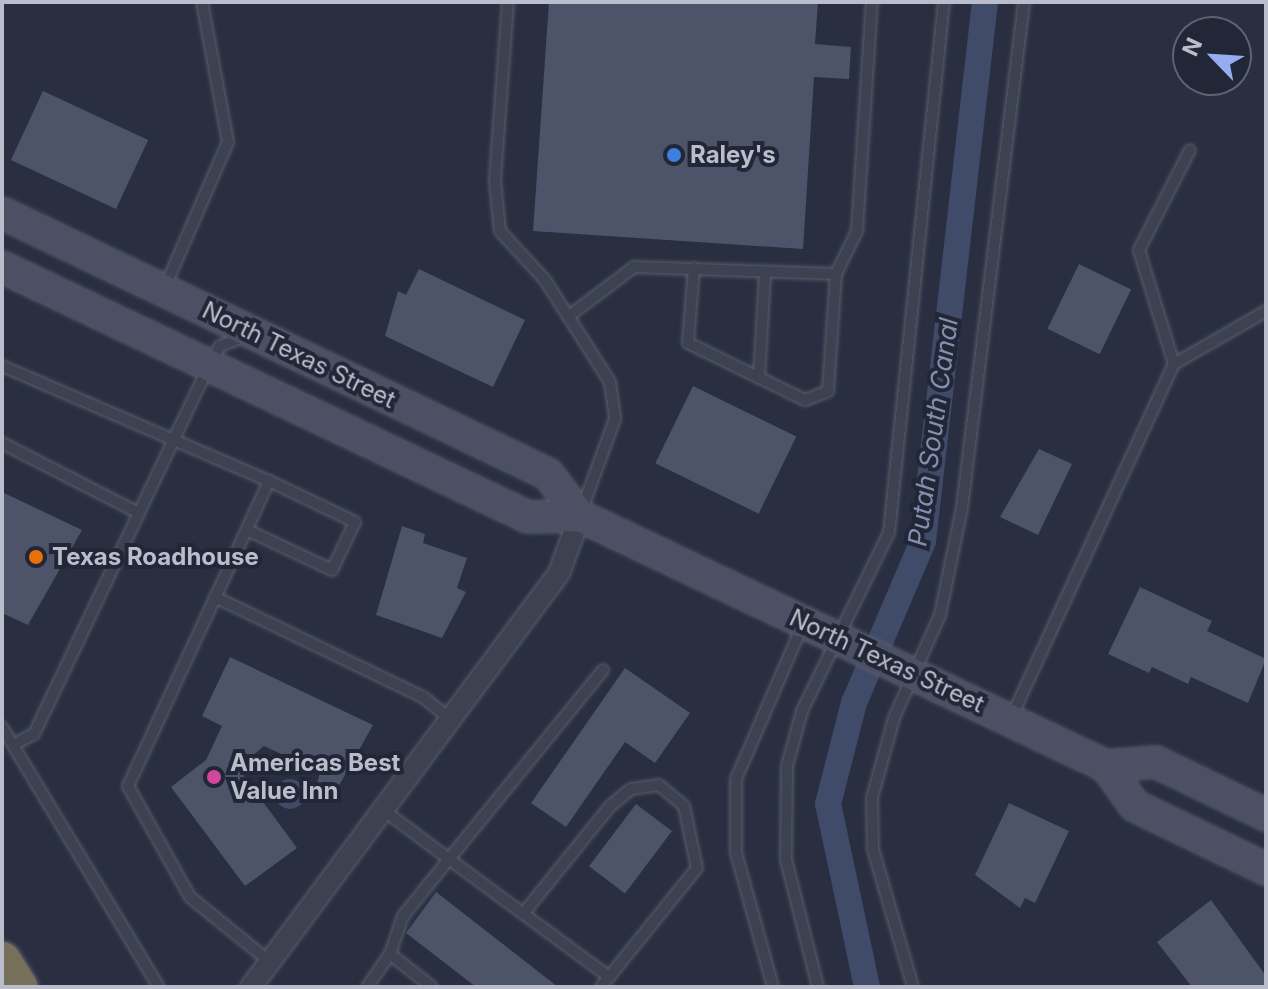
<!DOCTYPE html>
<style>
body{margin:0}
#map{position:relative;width:1268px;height:989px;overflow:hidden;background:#292f41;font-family:Inter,sans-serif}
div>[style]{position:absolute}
.water>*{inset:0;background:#404a69}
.round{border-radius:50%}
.canal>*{height:26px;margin:-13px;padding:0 13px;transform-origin:13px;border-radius:13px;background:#404a69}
.building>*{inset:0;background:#4d5368;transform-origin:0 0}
.roads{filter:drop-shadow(0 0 2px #585d6b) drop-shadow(0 0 2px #585d6b)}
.service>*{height:10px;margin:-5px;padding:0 5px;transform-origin:5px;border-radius:5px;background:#3d4251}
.minor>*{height:20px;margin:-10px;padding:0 10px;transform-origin:10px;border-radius:10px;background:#3d4251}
.secondary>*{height:30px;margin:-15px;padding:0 15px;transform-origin:15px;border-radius:15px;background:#4b5064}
.motorway>*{height:38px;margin:-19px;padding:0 19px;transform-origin:19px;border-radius:19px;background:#76705a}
.dots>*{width:22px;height:22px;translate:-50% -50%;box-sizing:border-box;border:4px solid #212736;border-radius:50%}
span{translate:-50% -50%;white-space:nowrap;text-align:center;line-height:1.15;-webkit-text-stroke:8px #212736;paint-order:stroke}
.poi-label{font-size:24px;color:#babdcb;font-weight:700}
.left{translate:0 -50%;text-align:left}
.street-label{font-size:24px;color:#babdcb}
.water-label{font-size:26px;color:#848fb0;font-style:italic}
.frame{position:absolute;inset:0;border:4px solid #babdcb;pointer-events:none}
.north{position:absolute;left:1172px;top:16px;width:80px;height:80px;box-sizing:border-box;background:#212736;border:2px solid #5e6372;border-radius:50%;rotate:295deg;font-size:22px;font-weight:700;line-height:32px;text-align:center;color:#babdcb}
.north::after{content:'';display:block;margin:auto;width:28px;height:36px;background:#98acf2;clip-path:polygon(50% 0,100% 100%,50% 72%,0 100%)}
</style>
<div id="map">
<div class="water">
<div class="round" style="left:275px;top:779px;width:30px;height:30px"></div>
</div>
<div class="canal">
<div style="left:867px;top:987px;width:187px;rotate:-102deg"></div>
<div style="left:828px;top:804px;width:104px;rotate:-75.6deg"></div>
<div style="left:854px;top:703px;width:176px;rotate:-66.9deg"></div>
<div style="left:923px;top:541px;width:543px;rotate:-83.44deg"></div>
</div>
<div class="building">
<div style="clip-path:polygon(549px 2px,818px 2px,815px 44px,851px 47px,849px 79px,814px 77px,803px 249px,533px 231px)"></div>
<div style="left:43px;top:91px;width:116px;height:76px;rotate:25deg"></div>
<div style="left:1079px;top:264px;width:58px;height:72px;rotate:26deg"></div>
<div style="clip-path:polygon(419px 269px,525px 320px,493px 387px,385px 336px,398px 291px,406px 295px)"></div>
<div style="left:693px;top:386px;width:115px;height:86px;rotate:26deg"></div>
<div style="clip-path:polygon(1039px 449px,1072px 464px,1038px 535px,1000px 517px)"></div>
<div style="clip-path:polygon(2px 492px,82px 530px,28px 625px,2px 613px)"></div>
<div style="clip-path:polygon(402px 526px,425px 534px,423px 543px,467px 558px,457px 588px,466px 592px,442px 638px,376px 615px)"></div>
<div style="clip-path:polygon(1140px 587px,1212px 621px,1207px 631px,1266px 659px,1248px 703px,1191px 677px,1188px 684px,1152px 667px,1149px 673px,1108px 654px)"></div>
<div style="clip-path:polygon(230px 657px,373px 725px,336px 791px,317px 784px,320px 772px,264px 746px,238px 768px,297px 848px,245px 886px,171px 787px,206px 760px,222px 726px,202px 716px)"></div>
<div style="clip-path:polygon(625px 668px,690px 713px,655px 763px,625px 742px,566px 827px,531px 803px)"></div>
<div style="clip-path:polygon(1009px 803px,1069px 831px,1035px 903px,1025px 898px,1020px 908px,975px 875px)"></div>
<div style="left:636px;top:804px;width:45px;height:78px;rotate:37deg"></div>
<div style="clip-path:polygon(436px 892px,558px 987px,476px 987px,406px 933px)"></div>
<div style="clip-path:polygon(1211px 900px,1266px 976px,1266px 987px,1192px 987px,1157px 942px)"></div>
</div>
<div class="roads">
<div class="service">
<div style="left:508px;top:2px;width:179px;rotate:94.2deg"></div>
<div style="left:495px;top:181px;width:50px;rotate:84.3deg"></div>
<div style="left:500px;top:231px;width:67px;rotate:47.4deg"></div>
<div style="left:545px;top:280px;width:121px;rotate:57.5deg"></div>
<div style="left:610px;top:382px;width:37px;rotate:82deg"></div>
<div style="left:615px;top:419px;width:99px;rotate:110.1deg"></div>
<div style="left:694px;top:268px;width:75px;rotate:94.6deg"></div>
<div style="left:688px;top:343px;width:130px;rotate:26deg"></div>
<div style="left:805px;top:400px;width:25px;rotate:-21deg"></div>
<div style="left:828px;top:391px;width:117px;rotate:-86.1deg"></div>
<div style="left:165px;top:287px;width:158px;rotate:-66.5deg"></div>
<div style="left:228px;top:142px;width:142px;rotate:-100.5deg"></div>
<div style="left:569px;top:316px;width:81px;rotate:-37deg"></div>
<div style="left:634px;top:267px;width:202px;rotate:2deg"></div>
<div style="left:836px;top:274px;width:48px;rotate:-64deg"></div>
<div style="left:857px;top:231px;width:229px;rotate:-86.3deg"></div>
<div style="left:1174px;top:364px;width:119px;rotate:-107.1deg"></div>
<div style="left:1139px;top:250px;width:112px;rotate:-63deg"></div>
<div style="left:2px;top:366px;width:291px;rotate:23.3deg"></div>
<div style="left:269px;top:481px;width:336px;rotate:114.8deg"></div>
<div style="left:128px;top:786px;width:127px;rotate:60.8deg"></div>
<div style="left:190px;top:897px;width:103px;rotate:39.1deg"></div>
<div style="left:759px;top:378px;width:103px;rotate:-86.7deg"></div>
<div style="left:2px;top:443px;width:154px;rotate:27.1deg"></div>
<div style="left:247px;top:530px;width:94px;rotate:25.2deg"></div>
<div style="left:332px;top:570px;width:53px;rotate:-64.4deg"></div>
<div style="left:355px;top:522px;width:95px;rotate:-154.5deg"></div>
<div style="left:215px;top:597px;width:231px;rotate:25.7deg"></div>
<div style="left:423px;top:697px;width:33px;rotate:39deg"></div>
<div style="left:1011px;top:718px;width:390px;rotate:-65.3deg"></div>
<div style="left:1174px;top:364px;width:106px;rotate:-29.9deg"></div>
<div style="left:2px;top:727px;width:304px;rotate:58.9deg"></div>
<div style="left:13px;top:745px;width:24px;rotate:-28deg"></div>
<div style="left:34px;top:734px;width:408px;rotate:-64.6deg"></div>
<div style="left:209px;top:365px;width:22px;rotate:-60deg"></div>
<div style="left:220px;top:346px;width:26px;rotate:-21deg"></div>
<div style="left:382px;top:809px;width:84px;rotate:36.7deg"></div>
<div style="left:449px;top:859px;width:244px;rotate:-50.8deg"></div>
<div style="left:523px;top:914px;width:139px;rotate:-51.1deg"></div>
<div style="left:610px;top:806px;width:27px;rotate:-39deg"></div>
<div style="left:631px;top:789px;width:28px;rotate:-8deg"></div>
<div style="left:659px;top:785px;width:33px;rotate:40deg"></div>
<div style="left:684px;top:806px;width:63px;rotate:78.2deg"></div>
<div style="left:697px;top:868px;width:140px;rotate:128.9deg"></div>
<div style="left:390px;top:954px;width:53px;rotate:38.2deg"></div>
<div style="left:367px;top:987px;width:40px;rotate:-55.1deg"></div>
<div style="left:390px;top:954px;width:40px;rotate:-71.1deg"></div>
<div style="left:403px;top:916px;width:73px;rotate:-51.1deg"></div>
<div style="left:449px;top:859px;width:199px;rotate:36.4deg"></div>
<div style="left:609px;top:977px;width:13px;rotate:129deg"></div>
<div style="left:773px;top:987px;width:139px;rotate:-105.4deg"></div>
<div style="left:736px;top:853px;width:74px;rotate:-90deg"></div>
<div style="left:736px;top:779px;width:169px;rotate:-66.6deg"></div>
<div style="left:818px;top:987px;width:131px;rotate:-104.1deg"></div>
<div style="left:786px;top:860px;width:94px;rotate:-89.4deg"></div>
<div style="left:787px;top:766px;width:57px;rotate:-74.7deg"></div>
<div style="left:802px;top:711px;width:198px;rotate:-64deg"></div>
<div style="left:889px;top:533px;width:534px;rotate:-84.09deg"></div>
<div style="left:913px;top:987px;width:144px;rotate:-106.2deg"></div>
<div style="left:873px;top:849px;width:51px;rotate:-91.1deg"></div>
<div style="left:872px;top:798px;width:83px;rotate:-74.6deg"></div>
<div style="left:894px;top:718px;width:113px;rotate:-65.9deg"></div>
<div style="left:940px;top:615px;width:109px;rotate:-78.4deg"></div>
<div style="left:962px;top:508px;width:510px;rotate:-83.01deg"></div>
</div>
<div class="minor">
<div style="left:251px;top:987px;width:516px;rotate:-53.35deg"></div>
<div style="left:559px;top:573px;width:61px;rotate:-69.8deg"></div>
</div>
<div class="secondary">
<div style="left:2px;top:213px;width:605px;rotate:25.55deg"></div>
<div style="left:548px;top:474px;width:53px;rotate:52.7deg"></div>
<div style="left:2px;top:267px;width:582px;rotate:25.42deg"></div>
<div style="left:528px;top:517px;width:52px;rotate:-1.1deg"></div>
<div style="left:580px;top:516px;width:582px;rotate:25.42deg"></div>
<div style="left:1106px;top:766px;width:50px;rotate:-4.6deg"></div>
<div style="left:1156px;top:762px;width:122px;rotate:25.7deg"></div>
<div style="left:1106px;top:766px;width:49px;rotate:54.1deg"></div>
<div style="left:1135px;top:806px;width:145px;rotate:25.7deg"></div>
</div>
<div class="motorway">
<div style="left:2px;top:961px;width:31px;rotate:58deg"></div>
</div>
</div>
<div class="dots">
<div style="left:674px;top:155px;background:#3f7fe0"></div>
<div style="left:36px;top:557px;background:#e8710a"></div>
<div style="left:214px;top:777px;background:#d1479c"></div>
</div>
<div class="poi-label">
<span class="left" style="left:690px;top:155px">Raley's</span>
<span class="left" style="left:52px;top:557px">Texas Roadhouse</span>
<span class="left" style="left:230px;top:777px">Americas Best<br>Value Inn</span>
</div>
<div class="street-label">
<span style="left:299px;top:355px;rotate:26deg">North Texas Street</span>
<span style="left:887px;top:661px;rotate:25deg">North Texas Street</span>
</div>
<div class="water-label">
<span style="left:933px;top:432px;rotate:-82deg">Putah South Canal</span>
</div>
<div class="frame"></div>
<div class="north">N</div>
</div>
